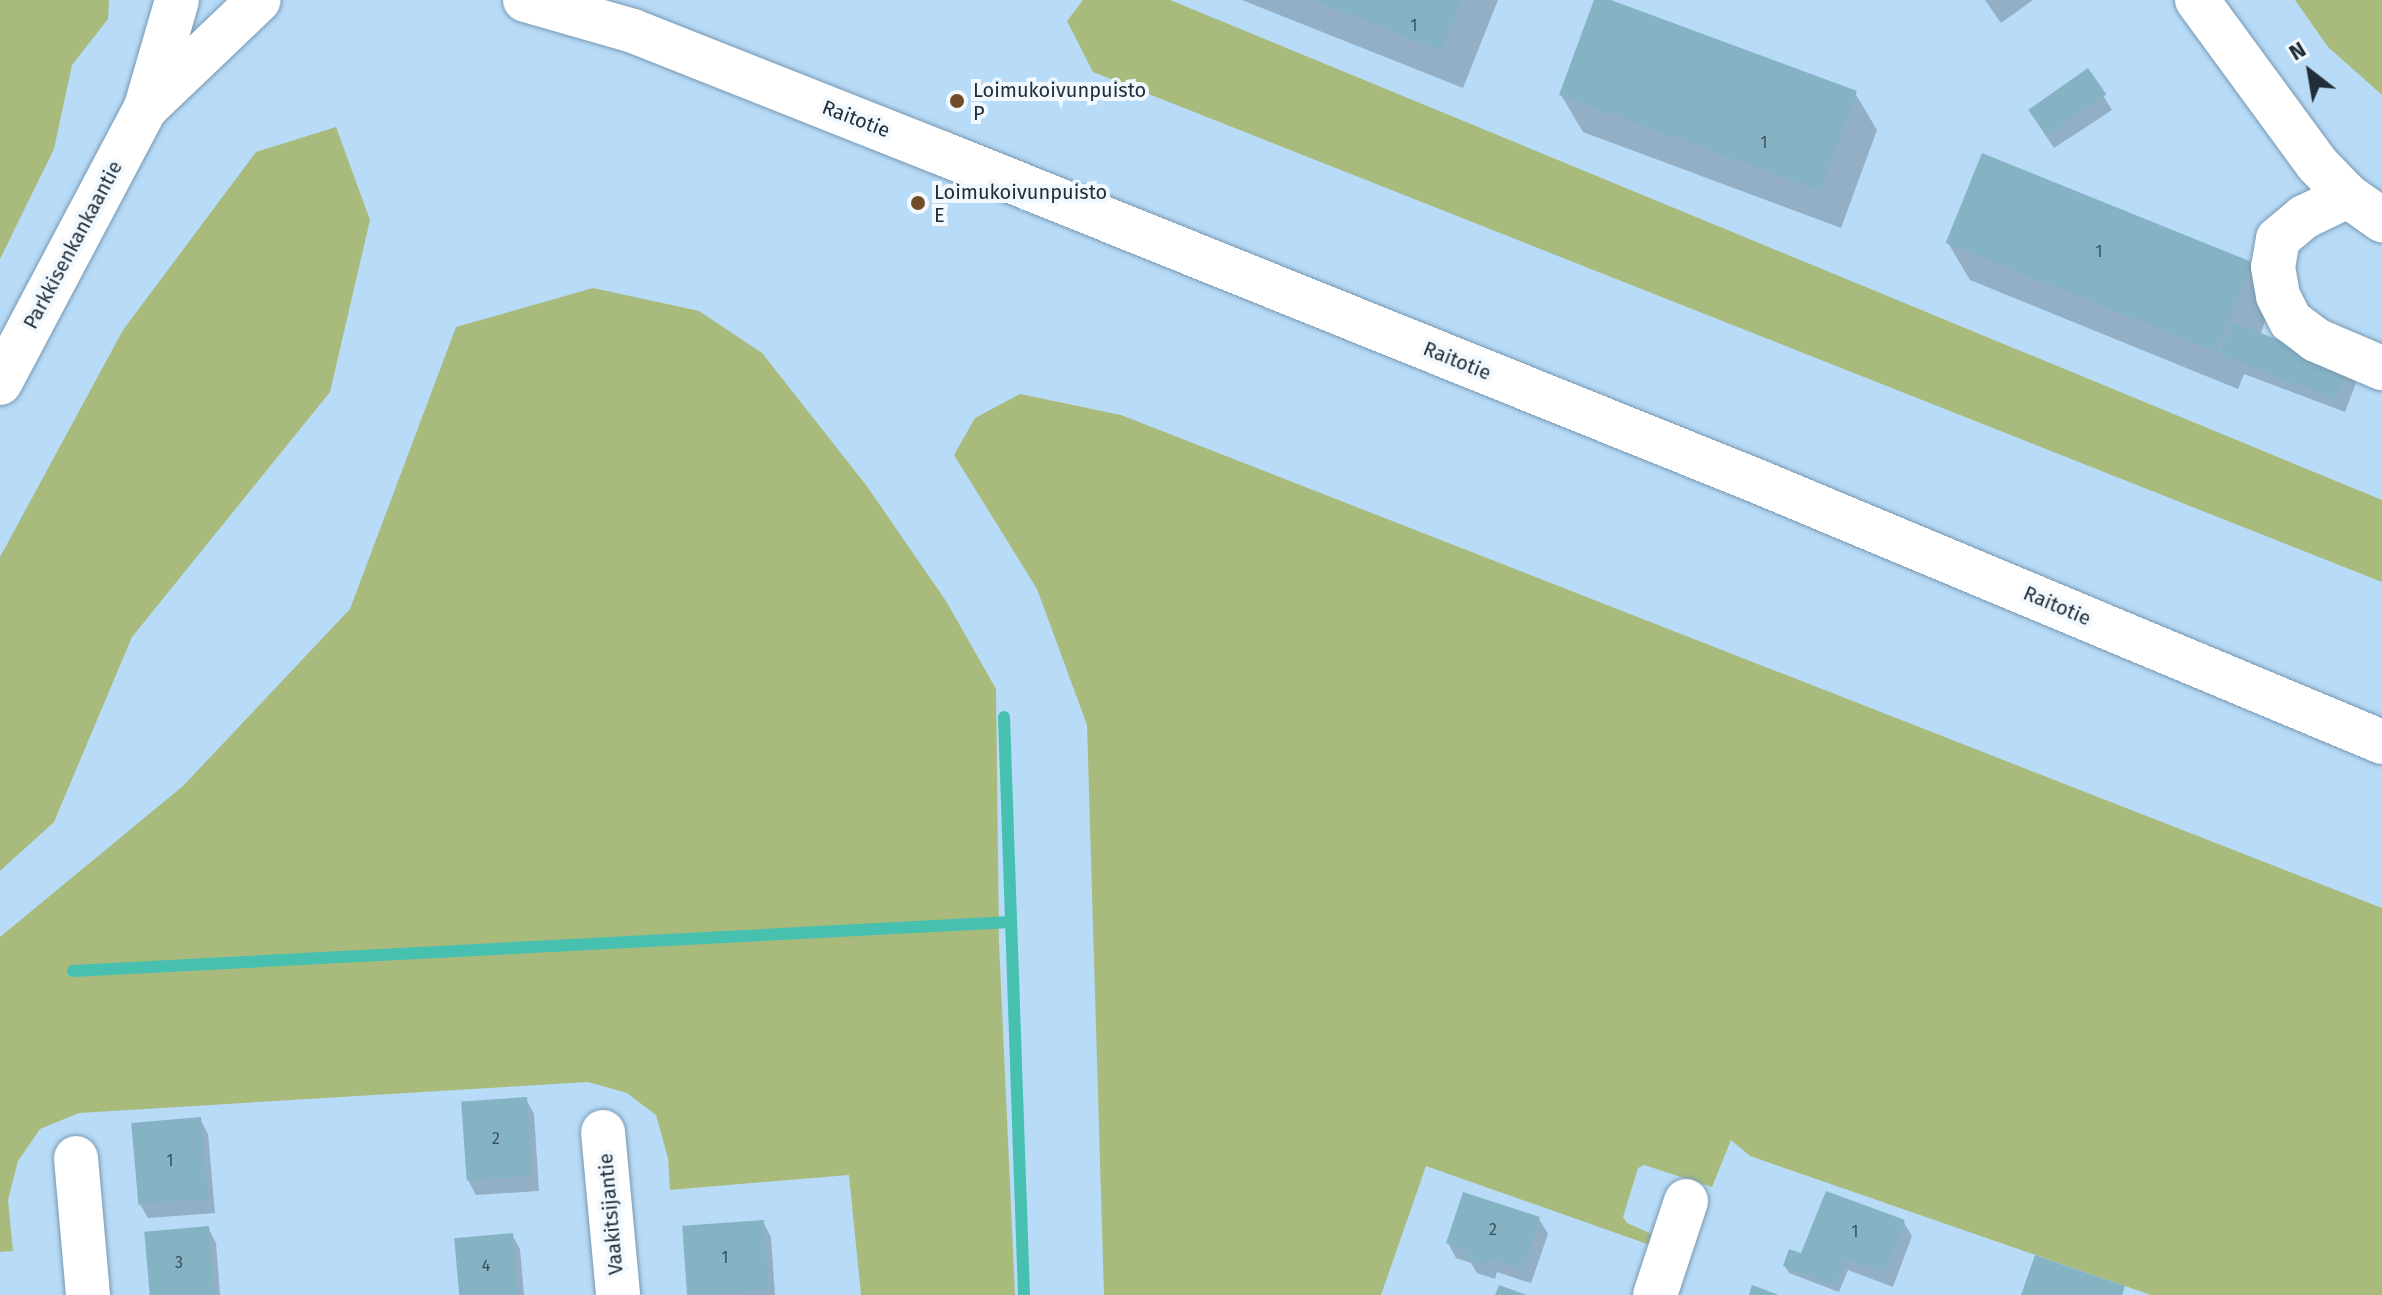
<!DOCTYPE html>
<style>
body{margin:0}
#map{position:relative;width:2382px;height:1295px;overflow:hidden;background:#b8dbf7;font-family:"Fira Sans",sans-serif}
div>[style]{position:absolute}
.green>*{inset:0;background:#a8bb7c}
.shadow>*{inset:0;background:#0003}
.stream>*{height:12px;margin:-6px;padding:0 6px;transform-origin:6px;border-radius:6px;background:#47c0b0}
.building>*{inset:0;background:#86b3c4;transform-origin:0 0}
.roads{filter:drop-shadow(0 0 2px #7798b2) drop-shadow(0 0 2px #7798b2)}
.minor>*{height:44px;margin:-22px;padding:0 22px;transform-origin:22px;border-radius:22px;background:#fff}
.major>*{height:44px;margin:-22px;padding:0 22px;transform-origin:22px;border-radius:22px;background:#fff}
.dots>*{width:22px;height:22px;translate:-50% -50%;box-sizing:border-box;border:4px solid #f1f8fe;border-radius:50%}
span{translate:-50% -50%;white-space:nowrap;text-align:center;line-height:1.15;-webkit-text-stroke:8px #f1f8fe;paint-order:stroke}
.number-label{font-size:16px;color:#3a4f5c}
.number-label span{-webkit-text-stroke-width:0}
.poi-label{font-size:20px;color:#212e39}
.left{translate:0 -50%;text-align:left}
.street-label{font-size:20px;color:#212e39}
.north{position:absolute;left:2270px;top:32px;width:80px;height:80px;-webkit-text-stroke:6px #f1f8fe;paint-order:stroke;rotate:329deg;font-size:22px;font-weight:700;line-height:32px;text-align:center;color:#212e39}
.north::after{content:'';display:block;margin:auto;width:28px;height:36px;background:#212e39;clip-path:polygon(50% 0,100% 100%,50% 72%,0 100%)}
</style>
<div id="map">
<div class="green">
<div style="clip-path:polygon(0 0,109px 0,108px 19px,72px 65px,54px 149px,0 259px)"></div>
<div style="clip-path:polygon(1083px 0,1170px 0,2382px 500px,2382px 582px,1093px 72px,1067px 21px)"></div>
<div style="clip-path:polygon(2295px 0,2382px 0,2382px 95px,2328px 47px)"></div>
<div style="clip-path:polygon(336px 127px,370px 220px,330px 392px,132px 637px,54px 822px,0 871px,0 557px,123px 330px,256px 152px)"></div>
<div style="clip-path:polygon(593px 288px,699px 311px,762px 353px,866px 485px,946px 601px,996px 689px,999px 943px,1015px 1295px,861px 1295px,849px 1175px,670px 1190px,668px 1158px,656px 1115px,627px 1093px,588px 1082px,79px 1113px,40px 1129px,18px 1161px,8px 1200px,13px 1251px,0 1252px,0 937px,183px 786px,350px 609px,456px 327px)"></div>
<div style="clip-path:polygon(1020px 394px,1121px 415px,2382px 908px,2382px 1295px,2151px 1295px,1750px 1156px,1731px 1140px,1712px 1187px,1644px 1165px,1638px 1168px,1623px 1217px,1627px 1223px,1654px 1235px,1653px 1246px,1426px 1166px,1381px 1295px,1104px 1295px,1087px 725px,1037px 589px,954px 455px,975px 418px)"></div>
</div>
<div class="shadow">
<div style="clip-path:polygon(1242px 0,1498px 0,1463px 88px)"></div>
<div style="clip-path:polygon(1596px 0,1605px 0,1855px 93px,1877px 130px,1841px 228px,1583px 132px,1561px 95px)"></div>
<div style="clip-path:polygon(1985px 0,2033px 0,2001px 23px)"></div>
<div style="clip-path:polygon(2088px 71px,2112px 110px,2054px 148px,2038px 124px)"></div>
<div style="clip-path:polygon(1948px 243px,2251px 264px,2273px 301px,2260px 335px,2348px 368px,2356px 383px,2345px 412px,2244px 374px,2238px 389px,1970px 280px)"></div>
<div style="clip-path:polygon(526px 1099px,534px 1114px,539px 1191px,476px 1195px,468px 1180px)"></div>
<div style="clip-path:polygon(200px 1119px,208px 1134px,215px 1213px,148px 1218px,140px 1204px)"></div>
<div style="clip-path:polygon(1539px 1219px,1548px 1234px,1531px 1283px,1497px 1272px,1495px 1279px,1477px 1273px,1471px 1263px,1456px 1258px,1448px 1243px)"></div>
<div style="clip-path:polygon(1903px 1221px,1912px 1236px,1893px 1287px,1848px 1270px,1839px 1292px,1789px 1273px,1785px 1266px,1803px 1256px)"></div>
<div style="clip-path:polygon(763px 1222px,771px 1237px,775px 1295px,689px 1295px,684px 1228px)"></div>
<div style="clip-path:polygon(208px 1228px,216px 1243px,220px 1295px,151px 1295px)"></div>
<div style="clip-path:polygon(512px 1235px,520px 1249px,524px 1295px,461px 1295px)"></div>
</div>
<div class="stream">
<div style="left:1004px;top:717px;width:578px;rotate:88.02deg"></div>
<div style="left:73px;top:971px;width:939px;rotate:-2.99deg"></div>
</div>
<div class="building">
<div style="clip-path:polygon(1313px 0,1462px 0,1441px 51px)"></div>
<div style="clip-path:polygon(1594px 0,1611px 0,1857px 91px,1820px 191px,1559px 95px)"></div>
<div style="left:2088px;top:68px;width:32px;height:73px;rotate:55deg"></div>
<div style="left:1982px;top:153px;width:292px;height:97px;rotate:22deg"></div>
<div style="left:2232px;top:322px;width:125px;height:35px;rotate:21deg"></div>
<div style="left:527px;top:1097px;width:79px;height:66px;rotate:86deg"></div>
<div style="left:201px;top:1117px;width:82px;height:70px;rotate:85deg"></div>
<div style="clip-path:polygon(1826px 1191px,1905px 1220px,1885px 1273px,1846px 1258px,1835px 1286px,1783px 1266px,1789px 1249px,1801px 1253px)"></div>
<div style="clip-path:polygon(1463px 1192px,1540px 1217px,1523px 1269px,1489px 1258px,1487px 1265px,1477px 1262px,1466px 1259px,1469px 1251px,1446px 1243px)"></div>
<div style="left:764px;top:1220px;width:70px;height:82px;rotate:86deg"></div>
<div style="left:209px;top:1226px;width:69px;height:65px;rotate:85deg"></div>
<div style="left:513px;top:1233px;width:62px;height:59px;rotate:85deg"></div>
<div style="clip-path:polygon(2035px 1255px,2125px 1286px,2122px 1295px,2021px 1295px)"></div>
<div style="clip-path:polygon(1499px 1285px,1527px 1295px,1495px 1295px)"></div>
<div style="clip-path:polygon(1752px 1285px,1779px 1295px,1749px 1295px)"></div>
</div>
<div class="roads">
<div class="minor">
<div style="left:2197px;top:0;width:203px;rotate:53.8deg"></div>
<div style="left:2317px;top:164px;width:45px;rotate:45.9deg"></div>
<div style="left:2348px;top:196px;width:42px;rotate:35.2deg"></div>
<div style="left:2348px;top:196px;width:49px;rotate:154.5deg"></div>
<div style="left:2304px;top:217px;width:34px;rotate:140deg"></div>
<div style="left:2278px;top:239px;width:28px;rotate:100deg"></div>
<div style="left:2273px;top:267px;width:29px;rotate:80deg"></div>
<div style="left:2278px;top:296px;width:28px;rotate:63deg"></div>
<div style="left:2291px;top:321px;width:31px;rotate:37deg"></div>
<div style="left:2316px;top:340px;width:72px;rotate:23deg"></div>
<div style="left:603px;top:1132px;width:164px;rotate:84.7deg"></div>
<div style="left:76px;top:1158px;width:138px;rotate:85deg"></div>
<div style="left:1655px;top:1295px;width:99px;rotate:-71.7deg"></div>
</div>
<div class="major">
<div style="left:525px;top:0;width:112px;rotate:16deg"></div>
<div style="left:633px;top:31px;width:329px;rotate:21.6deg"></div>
<div style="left:939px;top:152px;width:884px;rotate:21.92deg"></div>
<div style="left:1759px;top:482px;width:675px;rotate:22.65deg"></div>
<div style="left:148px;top:106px;width:153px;rotate:-43.7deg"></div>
<div style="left:0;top:383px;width:312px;rotate:-62.1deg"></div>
<div style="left:146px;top:107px;width:111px;rotate:-73.8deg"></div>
</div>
</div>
<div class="dots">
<div style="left:957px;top:101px;background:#734d29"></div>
<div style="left:918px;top:203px;background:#734d29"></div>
</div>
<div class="number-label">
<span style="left:1414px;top:26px">1</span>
<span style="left:1764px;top:143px">1</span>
<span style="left:2099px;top:252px">1</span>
<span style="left:496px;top:1139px">2</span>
<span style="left:170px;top:1161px">1</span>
<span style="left:1493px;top:1230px">2</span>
<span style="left:1855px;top:1232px">1</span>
<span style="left:725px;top:1258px">1</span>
<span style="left:179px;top:1263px">3</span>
<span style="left:486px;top:1266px">4</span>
</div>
<div class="poi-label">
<span class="left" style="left:973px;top:102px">Loimukoivunpuisto<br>P</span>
<span class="left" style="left:934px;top:204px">Loimukoivunpuisto<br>E</span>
</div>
<div class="street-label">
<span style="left:856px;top:119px;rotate:21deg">Raitotie</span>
<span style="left:73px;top:245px;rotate:-62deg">Parkkisenkankaantie</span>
<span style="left:1457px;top:361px;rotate:22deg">Raitotie</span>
<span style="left:2057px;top:606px;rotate:23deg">Raitotie</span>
<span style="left:611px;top:1214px;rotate:-95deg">Vaakitsijantie</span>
</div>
<div class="north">N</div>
</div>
